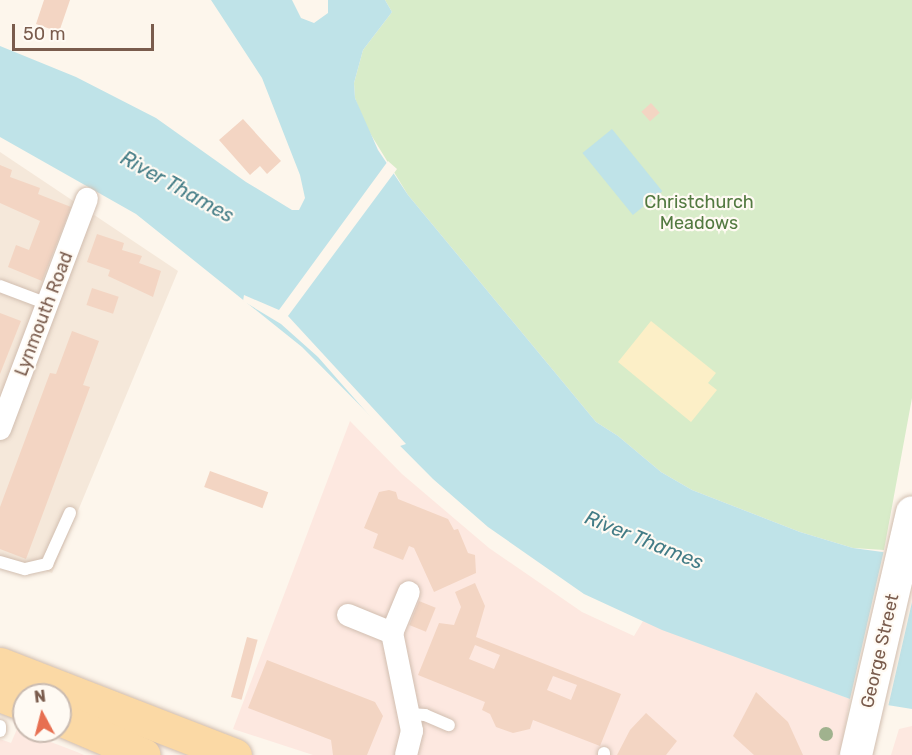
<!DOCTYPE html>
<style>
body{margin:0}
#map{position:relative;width:912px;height:755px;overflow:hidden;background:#fdf6ec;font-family:Rubik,sans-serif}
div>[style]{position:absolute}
.residential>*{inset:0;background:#f5e8da}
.commercial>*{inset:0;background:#fde8e0}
.green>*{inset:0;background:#d8ecc9}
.sand>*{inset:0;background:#fcefc7}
.water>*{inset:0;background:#bfe3e8;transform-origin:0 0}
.pier>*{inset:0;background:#fdf6ec}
.building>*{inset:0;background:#f3d5c3;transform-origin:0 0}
.roads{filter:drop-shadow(0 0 2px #d1beb0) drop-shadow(0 0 2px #d1beb0)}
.service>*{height:12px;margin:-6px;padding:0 6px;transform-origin:6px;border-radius:6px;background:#fff}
.minor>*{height:22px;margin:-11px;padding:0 11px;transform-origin:11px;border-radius:11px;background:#fff}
.secondary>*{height:32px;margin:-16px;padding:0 16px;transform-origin:16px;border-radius:16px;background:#fff}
.primary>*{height:33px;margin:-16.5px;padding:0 16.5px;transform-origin:16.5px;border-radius:16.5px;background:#fbd9a5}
.trees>*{width:14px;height:14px;margin:-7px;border-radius:50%;background:#a0b28e}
span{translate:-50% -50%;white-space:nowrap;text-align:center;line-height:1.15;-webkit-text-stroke:4.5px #fffaf3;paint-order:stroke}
.park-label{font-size:18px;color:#537a41}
.street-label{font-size:18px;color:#7a5c4d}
.water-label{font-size:20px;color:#437c86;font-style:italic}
.north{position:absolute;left:12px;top:683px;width:60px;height:60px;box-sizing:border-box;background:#fffaf3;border:2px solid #cabbb1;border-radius:50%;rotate:353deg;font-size:16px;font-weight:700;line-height:24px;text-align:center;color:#7a5c4d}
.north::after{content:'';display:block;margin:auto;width:21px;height:27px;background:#e76f51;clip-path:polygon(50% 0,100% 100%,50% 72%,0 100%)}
.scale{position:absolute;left:12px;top:24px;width:142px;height:27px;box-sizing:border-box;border:3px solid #7a5c4d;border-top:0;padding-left:8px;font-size:18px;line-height:21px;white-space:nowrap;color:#7a5c4d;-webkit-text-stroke:4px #fffaf3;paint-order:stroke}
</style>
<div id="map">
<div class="residential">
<div style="clip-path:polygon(0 152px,178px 271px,52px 573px,0 556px)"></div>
</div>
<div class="commercial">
<div style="clip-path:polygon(350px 421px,402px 474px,489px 548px,582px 612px,634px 636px,643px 621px,850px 699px,840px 755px,313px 755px,233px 729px)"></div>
<div style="clip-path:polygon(912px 726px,912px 755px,891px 755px,899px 729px)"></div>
<div style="clip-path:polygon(17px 729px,77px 752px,84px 755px,0 755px,0 739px,11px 743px)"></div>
</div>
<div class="green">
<div style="clip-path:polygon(385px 0,912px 0,912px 398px,884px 550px,853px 548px,800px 532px,692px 490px,661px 472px,618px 436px,596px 422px,408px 195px,365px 125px,355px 98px,354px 83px,363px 50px,392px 12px)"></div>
</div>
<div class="sand">
<div style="clip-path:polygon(651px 321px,716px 373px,708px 383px,717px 390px,691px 422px,618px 362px)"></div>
</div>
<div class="water">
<div style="clip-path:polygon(211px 0,292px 0,301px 18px,314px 23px,328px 13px,328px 0,385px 0,392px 12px,363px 50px,354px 83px,355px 98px,378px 150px,408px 195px,596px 422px,618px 436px,661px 472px,692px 490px,800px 532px,853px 548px,912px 556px,912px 709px,850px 699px,662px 630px,584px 594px,488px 527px,433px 479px,302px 347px,136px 214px,0 137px,0 46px,76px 77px,156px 118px,246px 182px,292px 210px,299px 210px,305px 198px,300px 175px,262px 78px)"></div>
<div style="left:612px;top:129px;width:80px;height:38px;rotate:51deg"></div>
</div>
<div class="pier">
<div style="clip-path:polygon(388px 161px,397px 169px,288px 316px,406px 444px,397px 447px,318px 357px,281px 324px,243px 301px,244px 295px,279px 310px)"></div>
<div style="clip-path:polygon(884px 550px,912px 556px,912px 602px,888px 707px,850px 699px)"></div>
</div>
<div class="building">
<div style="clip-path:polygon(44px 0,70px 0,59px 32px,36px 24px)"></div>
<div style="left:651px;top:103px;width:13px;height:13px;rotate:48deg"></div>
<div style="clip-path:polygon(243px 119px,281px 161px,267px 174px,260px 166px,250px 175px,219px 140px)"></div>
<div style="clip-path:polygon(0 165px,12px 170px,10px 177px,40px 188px,38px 194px,71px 207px,42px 281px,8px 267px,16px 245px,29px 250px,40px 221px,0 203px)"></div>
<div style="clip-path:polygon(97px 234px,124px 243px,122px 250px,142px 256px,139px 263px,161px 271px,153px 297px,108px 276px,110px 270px,87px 262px)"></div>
<div style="left:92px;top:288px;width:28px;height:18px;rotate:18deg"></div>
<div style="clip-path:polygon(0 313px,21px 321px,0 374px)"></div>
<div style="clip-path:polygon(72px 331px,99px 341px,83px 385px,90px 387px,26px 559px,0 549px,0 507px,50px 373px,56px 374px)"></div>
<div style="left:210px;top:471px;width:62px;height:17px;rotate:20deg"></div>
<div style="clip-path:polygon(389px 490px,396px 492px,398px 499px,448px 519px,454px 530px,458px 529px,468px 553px,475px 555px,476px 573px,434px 592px,414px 548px,409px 546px,403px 560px,373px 548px,378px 534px,364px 528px,379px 492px)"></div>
<div style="clip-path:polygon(evenodd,475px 583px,485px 606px,476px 637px,621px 694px,600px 746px,533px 720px,530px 729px,513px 733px,496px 727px,490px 714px,482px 710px,485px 702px,418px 675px,439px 623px,454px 625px,461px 607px,455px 592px,475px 583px,475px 645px,500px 655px,494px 669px,469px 659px,475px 645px,475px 583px,553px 676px,577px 685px,571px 700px,547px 690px,553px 676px)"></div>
<div style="left:419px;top:601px;width:18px;height:26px;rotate:22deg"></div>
<div style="left:247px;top:637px;width:11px;height:62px;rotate:15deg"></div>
<div style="clip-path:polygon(267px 660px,375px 702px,383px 716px,367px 755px,333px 755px,331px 740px,248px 708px)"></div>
<div style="clip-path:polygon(756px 692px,788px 722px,803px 755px,754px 755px,733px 736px)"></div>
<div style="clip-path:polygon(646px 713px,677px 741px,666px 755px,617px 755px,630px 730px)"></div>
</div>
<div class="roads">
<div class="service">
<div style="left:0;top:286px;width:51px;rotate:20.6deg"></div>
<div style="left:0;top:562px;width:26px;rotate:16deg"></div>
<div style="left:25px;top:569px;width:23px;rotate:-13deg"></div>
<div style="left:47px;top:564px;width:56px;rotate:-65.7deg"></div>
<div style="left:410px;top:714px;width:15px;rotate:4deg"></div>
<div style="left:425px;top:715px;width:26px;rotate:23deg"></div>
<div style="left:0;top:726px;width:5px;rotate:90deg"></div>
<div style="left:604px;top:755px;width:2px;rotate:-90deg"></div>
</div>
<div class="minor">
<div style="left:0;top:429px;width:246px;rotate:-69.3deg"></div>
<div style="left:348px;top:615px;width:48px;rotate:22.2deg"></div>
<div style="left:406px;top:755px;width:25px;rotate:-76deg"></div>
<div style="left:412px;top:731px;width:100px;rotate:-101.5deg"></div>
<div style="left:392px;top:633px;width:44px;rotate:-67.5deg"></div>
</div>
<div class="secondary">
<div style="left:856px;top:755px;width:249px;rotate:-77deg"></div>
</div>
<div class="primary">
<div style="left:0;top:664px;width:252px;rotate:21.2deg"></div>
<div style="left:0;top:695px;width:26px;rotate:21deg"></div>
<div style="left:60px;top:719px;width:91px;rotate:23.2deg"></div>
</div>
</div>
<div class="trees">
<div style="left:826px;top:734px"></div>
</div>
<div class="park-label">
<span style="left:699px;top:213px">Christchurch<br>Meadows</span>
</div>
<div class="street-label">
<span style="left:44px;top:314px;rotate:-69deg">Lynmouth Road</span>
<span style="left:880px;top:651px;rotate:-77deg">George Street</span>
</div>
<div class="water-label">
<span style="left:177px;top:187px;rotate:29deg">River Thames</span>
<span style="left:644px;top:540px;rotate:22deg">River Thames</span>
</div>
<div class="north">N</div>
<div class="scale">50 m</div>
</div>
